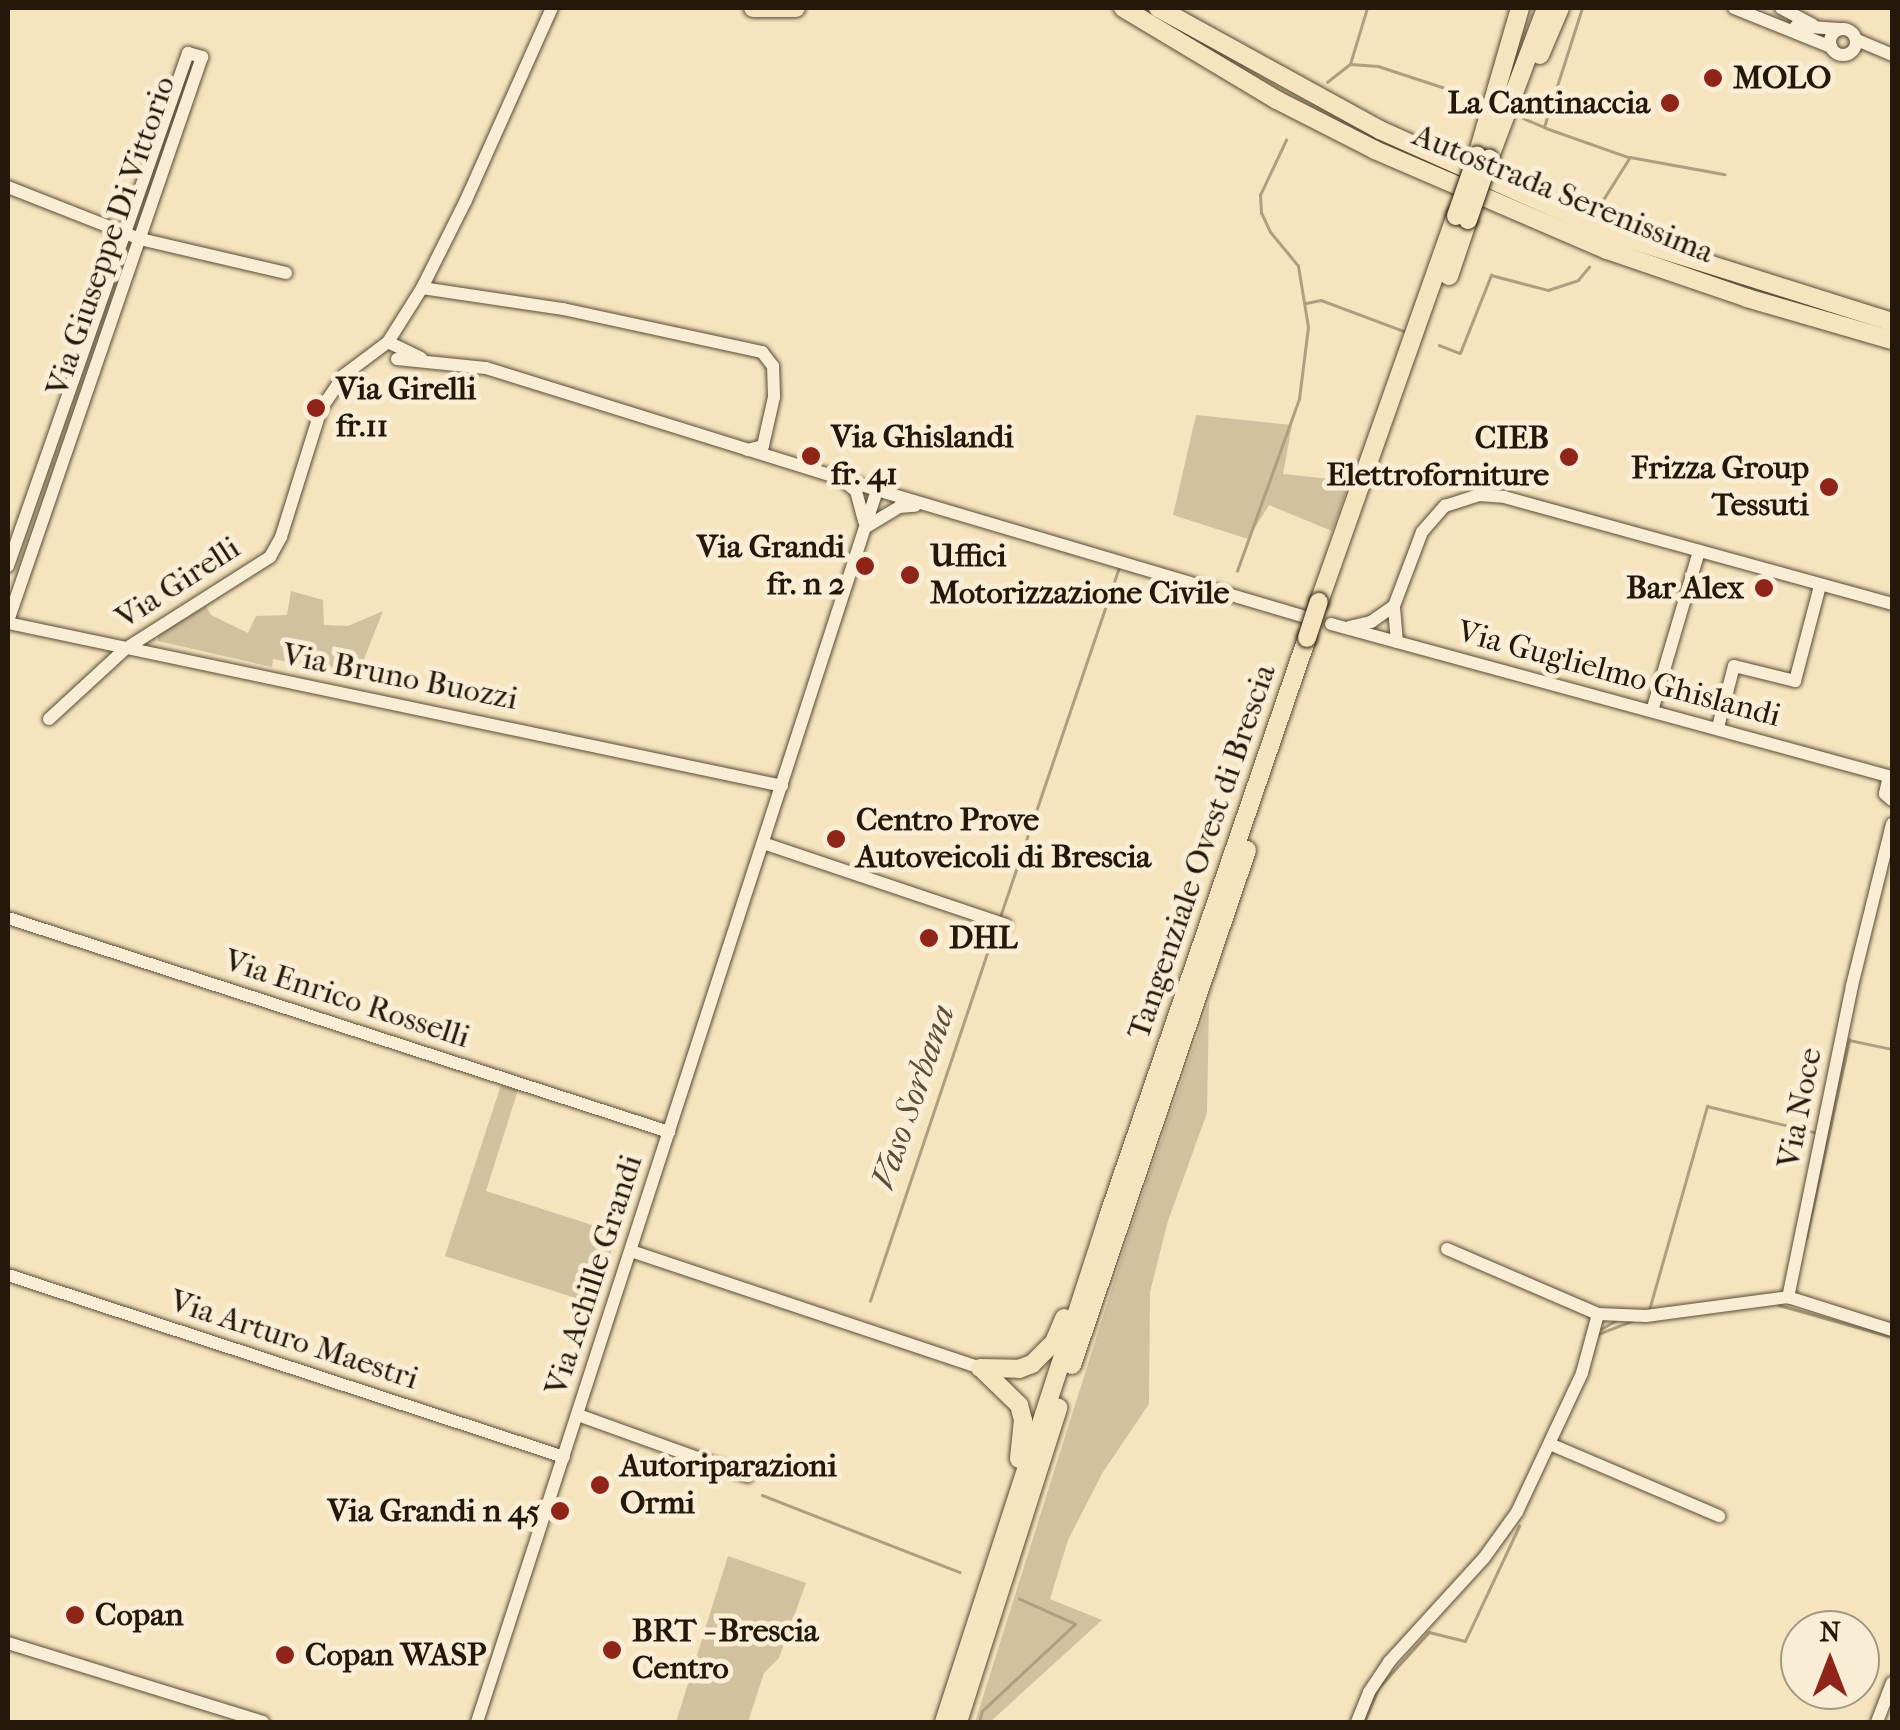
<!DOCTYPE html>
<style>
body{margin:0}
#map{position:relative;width:1900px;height:1730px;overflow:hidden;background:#f6e4be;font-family:"IM FELL French Canon",serif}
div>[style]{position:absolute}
.green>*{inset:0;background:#d2c19f}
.stream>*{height:2.5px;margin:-1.25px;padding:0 1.25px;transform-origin:1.25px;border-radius:1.25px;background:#ae9f80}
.roads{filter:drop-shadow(0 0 2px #584b36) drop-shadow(0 0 2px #584b36)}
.minor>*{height:12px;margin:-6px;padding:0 6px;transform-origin:6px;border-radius:6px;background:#f9edd5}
.minor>.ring{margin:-6px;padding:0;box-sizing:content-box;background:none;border:12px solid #f9edd5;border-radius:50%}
.highway>*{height:18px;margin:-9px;padding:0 9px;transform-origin:9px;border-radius:9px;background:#f6e4be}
.bridges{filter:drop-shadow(0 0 2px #231809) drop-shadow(0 0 2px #231809)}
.highway-bridge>*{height:18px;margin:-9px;padding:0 9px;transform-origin:9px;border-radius:9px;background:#f6e4be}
.dots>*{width:28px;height:28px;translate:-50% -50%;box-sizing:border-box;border:5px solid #f9edd5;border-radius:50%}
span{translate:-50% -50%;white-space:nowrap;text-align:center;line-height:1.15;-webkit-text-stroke:10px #f9edd5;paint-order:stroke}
.poi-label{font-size:32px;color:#231809;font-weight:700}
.left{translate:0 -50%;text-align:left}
.right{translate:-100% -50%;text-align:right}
.street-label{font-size:32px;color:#231809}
.water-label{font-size:35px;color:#5b4e39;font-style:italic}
.frame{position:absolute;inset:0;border:10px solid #231809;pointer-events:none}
.north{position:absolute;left:1780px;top:1610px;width:100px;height:100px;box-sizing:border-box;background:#f9edd5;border:2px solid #a39883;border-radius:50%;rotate:0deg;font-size:28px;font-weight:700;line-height:40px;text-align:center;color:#231809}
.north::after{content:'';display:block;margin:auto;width:35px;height:45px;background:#8f2418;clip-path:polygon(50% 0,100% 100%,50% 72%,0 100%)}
</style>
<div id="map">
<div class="green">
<div style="clip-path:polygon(1196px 415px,1292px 425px,1283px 474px,1350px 481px,1332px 531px,1269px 505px,1248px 539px,1173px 515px)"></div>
<div style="clip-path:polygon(291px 591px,323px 600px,324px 625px,348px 626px,383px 611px,357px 677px,273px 659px,272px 667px,158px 641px,158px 635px,206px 606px,211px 615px,248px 633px,256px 616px,287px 615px)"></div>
<div style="clip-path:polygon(1209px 1002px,1207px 1113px,1168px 1221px,1150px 1292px,1149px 1404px,1103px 1472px,1068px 1540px,1050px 1599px,1102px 1620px,990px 1722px,975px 1722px,1128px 1237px)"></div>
<div style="clip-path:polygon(501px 1085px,518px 1090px,486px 1191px,617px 1233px,594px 1304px,445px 1256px)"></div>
<div style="clip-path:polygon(728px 1556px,806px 1583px,779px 1658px,764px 1673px,748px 1722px,676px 1722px)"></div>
</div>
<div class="stream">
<div style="left:1350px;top:64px;width:28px;rotate:4deg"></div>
<div style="left:1378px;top:66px;width:86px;rotate:18.2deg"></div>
<div style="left:1327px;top:82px;width:29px;rotate:-38deg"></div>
<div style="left:1350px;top:64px;width:59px;rotate:-73.1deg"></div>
<div style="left:1523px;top:118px;width:23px;rotate:23deg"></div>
<div style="left:1544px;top:127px;width:125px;rotate:-72.3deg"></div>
<div style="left:1546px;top:128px;width:87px;rotate:19.5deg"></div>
<div style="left:1601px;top:203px;width:54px;rotate:-57.8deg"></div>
<div style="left:1630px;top:157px;width:96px;rotate:10.3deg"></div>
<div style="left:1306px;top:303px;width:15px;rotate:-11deg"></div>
<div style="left:1321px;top:300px;width:89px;rotate:20.5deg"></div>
<div style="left:1439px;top:345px;width:22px;rotate:21deg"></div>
<div style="left:1460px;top:353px;width:84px;rotate:-68.3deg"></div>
<div style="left:1491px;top:275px;width:59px;rotate:14.7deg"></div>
<div style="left:1548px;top:290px;width:32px;rotate:-18deg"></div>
<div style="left:1578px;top:280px;width:17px;rotate:-50deg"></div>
<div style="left:1237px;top:571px;width:183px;rotate:-70.2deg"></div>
<div style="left:1299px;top:399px;width:73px;rotate:-82.9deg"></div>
<div style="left:1308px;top:327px;width:62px;rotate:-99.3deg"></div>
<div style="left:1298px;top:266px;width:44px;rotate:-129.5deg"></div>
<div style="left:1270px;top:232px;width:21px;rotate:-115deg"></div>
<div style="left:1261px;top:213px;width:18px;rotate:-93deg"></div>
<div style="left:1260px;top:195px;width:61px;rotate:-64.7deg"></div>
<div style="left:1000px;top:917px;width:369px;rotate:-71.2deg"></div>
<div style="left:1806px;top:1239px;width:204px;rotate:-77.8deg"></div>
<div style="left:1849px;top:1040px;width:44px;rotate:11.8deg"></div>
<div style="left:870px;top:1301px;width:392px;rotate:-71.4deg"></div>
<div style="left:1779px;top:1305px;width:117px;rotate:15.8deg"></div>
<div style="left:1649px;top:1310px;width:212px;rotate:-74.1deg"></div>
<div style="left:1707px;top:1106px;width:110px;rotate:13.7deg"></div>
<div style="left:1601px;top:1329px;width:16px;rotate:-30deg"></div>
<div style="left:1598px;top:1334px;width:36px;rotate:-21deg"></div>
<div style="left:762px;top:1495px;width:212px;rotate:21.3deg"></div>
<div style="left:979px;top:1722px;width:11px;rotate:-75deg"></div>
<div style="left:982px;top:1711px;width:127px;rotate:-43.1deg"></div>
<div style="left:1075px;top:1624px;width:61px;rotate:-155.9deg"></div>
<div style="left:1364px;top:1722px;width:38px;rotate:-67deg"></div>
<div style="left:1379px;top:1687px;width:74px;rotate:-47.7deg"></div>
<div style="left:1429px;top:1632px;width:37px;rotate:14deg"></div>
<div style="left:1465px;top:1641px;width:127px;rotate:-64.8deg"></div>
</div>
<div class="roads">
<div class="minor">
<div style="left:1734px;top:8px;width:105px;rotate:21.9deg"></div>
<div style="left:1781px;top:8px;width:36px;rotate:28deg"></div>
<div style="left:1796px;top:26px;width:43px;rotate:4deg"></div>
<div class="ring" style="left:1830px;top:29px;width:14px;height:14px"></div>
<div style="left:1857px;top:40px;width:38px;rotate:23deg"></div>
<div style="left:8px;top:187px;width:142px;rotate:21.5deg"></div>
<div style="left:140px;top:239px;width:150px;rotate:13.1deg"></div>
<div style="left:422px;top:288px;width:143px;rotate:8.5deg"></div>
<div style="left:563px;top:309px;width:204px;rotate:12.2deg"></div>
<div style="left:762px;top:352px;width:18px;rotate:52deg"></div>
<div style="left:773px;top:366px;width:31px;rotate:88deg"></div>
<div style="left:774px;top:397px;width:50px;rotate:102.7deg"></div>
<div style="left:763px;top:446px;width:16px;rotate:165deg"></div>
<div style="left:388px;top:342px;width:64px;rotate:-57.8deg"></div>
<div style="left:422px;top:288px;width:98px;rotate:-63.4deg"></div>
<div style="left:466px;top:200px;width:210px;rotate:-65.9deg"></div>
<div style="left:397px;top:359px;width:89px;rotate:5.8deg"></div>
<div style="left:486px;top:368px;width:410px;rotate:17.3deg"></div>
<div style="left:877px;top:490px;width:446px;rotate:16.5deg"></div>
<div style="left:846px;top:483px;width:13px;rotate:39deg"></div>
<div style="left:856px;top:491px;width:31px;rotate:75deg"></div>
<div style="left:866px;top:527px;width:39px;rotate:-31deg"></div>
<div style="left:899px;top:507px;width:16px;rotate:-4deg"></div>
<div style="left:8px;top:566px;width:544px;rotate:-70.67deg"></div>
<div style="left:188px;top:53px;width:15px;rotate:16deg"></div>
<div style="left:202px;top:57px;width:596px;rotate:108.98deg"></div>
<div style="left:8px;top:623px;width:791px;rotate:11.89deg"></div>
<div style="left:1331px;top:624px;width:581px;rotate:15.26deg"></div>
<div style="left:1349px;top:627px;width:23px;rotate:-13deg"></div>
<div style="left:1371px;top:622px;width:28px;rotate:-35deg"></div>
<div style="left:1397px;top:642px;width:36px;rotate:-95deg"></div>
<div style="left:1394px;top:606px;width:79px;rotate:-69.3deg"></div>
<div style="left:1422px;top:532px;width:35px;rotate:-49deg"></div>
<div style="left:1445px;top:506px;width:35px;rotate:-18deg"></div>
<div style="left:1478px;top:495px;width:26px;rotate:4deg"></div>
<div style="left:1504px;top:497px;width:402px;rotate:15.4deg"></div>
<div style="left:1652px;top:711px;width:167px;rotate:-73.6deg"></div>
<div style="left:49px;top:719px;width:103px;rotate:-42.6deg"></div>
<div style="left:125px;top:649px;width:172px;rotate:-32.4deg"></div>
<div style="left:270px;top:557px;width:23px;rotate:-61deg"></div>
<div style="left:281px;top:537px;width:134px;rotate:-72.6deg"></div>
<div style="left:321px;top:409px;width:41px;rotate:-55.9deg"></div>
<div style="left:344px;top:375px;width:55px;rotate:-36.9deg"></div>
<div style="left:388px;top:342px;width:37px;rotate:26deg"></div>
<div style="left:1718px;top:727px;width:63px;rotate:-75.3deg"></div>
<div style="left:1734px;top:666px;width:63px;rotate:13.8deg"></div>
<div style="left:1795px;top:681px;width:98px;rotate:-75.3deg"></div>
<div style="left:1889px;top:776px;width:18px;rotate:103deg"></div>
<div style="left:1885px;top:794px;width:9px;rotate:41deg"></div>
<div style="left:1892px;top:824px;width:167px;rotate:103.9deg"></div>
<div style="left:1852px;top:986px;width:318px;rotate:101.6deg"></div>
<div style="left:1788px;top:1297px;width:109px;rotate:17.6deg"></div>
<div style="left:763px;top:843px;width:256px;rotate:18.6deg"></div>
<div style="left:8px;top:918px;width:695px;rotate:17.94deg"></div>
<div style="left:1447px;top:1249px;width:164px;rotate:23.3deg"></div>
<div style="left:1598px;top:1314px;width:48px;rotate:2.4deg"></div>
<div style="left:1646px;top:1316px;width:143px;rotate:-7.6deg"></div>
<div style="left:631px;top:1251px;width:368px;rotate:18.5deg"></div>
<div style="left:8px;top:1275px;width:585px;rotate:18.13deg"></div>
<div style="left:578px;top:1415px;width:180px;rotate:19.8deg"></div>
<div style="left:1550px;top:1444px;width:184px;rotate:23.1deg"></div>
<div style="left:8px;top:1643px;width:267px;rotate:17.2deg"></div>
<div style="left:477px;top:1722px;width:1295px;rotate:-72.01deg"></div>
<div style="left:1357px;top:1722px;width:32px;rotate:-68deg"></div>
<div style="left:1369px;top:1692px;width:36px;rotate:-56deg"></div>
<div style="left:1389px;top:1662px;width:141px;rotate:-47.6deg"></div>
<div style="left:1484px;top:1558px;width:57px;rotate:-54.3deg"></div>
<div style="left:1517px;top:1512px;width:153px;rotate:-64.9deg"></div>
<div style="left:1582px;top:1373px;width:61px;rotate:-74.8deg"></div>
<div style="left:1877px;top:1722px;width:42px;rotate:-69deg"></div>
</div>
<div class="highway">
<div style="left:753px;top:8px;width:43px"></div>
<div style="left:1123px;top:8px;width:179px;rotate:30.9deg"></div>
<div style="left:1277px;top:100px;width:110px;rotate:27deg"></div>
<div style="left:1375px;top:150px;width:253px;rotate:23.3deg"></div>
<div style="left:1607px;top:250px;width:148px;rotate:18.9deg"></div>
<div style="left:1747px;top:298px;width:151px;rotate:16.2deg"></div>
<div style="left:1158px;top:8px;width:253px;rotate:28.8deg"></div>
<div style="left:1380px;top:130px;width:252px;rotate:24.1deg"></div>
<div style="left:1610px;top:233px;width:296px;rotate:17.5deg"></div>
<div style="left:1540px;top:55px;width:51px;rotate:-66.9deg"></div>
<div style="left:1477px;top:156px;width:154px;rotate:-73.8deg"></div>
<div style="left:1489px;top:159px;width:161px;rotate:-69.3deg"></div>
<div style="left:1449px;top:276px;width:59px;rotate:-71.3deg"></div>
<div style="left:1319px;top:602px;width:410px;rotate:-70.5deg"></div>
<div style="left:1072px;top:1365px;width:544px;rotate:-71.23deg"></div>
<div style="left:980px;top:1368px;width:39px;rotate:1deg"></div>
<div style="left:1019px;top:1369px;width:14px;rotate:-21deg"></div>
<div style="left:1032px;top:1364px;width:31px;rotate:-45deg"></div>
<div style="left:1054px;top:1342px;width:26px;rotate:-67deg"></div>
<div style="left:984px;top:1371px;width:49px;rotate:44.2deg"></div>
<div style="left:1019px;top:1405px;width:16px;rotate:75deg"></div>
<div style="left:1023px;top:1420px;width:39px;rotate:96deg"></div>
<div style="left:944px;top:1722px;width:531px;rotate:-72.01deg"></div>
<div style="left:1108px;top:1217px;width:612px;rotate:-71.03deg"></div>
<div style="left:958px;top:1722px;width:330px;rotate:-72.3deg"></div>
</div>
</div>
<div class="bridges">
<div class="highway-bridge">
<div style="left:1456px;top:216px;width:64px;rotate:-70.7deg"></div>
<div style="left:1468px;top:220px;width:65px;rotate:-71deg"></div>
<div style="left:1307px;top:638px;width:38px;rotate:-72deg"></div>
</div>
</div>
<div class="dots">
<div style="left:1713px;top:78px;background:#8f2418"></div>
<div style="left:1670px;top:103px;background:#8f2418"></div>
<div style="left:316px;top:408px;background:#8f2418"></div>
<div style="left:811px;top:456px;background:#8f2418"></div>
<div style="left:1569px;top:457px;background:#8f2418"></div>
<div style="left:1829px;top:487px;background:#8f2418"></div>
<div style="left:865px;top:566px;background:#8f2418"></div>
<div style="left:910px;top:575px;background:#8f2418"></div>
<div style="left:1764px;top:588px;background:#8f2418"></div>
<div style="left:836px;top:839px;background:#8f2418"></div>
<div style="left:929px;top:938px;background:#8f2418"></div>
<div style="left:600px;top:1485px;background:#8f2418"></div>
<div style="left:560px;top:1511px;background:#8f2418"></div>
<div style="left:75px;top:1615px;background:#8f2418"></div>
<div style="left:612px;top:1650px;background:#8f2418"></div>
<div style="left:285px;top:1655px;background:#8f2418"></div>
</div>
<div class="poi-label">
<span class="left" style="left:1733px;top:78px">MOLO</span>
<span class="right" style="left:1650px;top:103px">La Cantinaccia</span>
<span class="left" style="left:336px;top:408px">Via Girelli<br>fr.11</span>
<span class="left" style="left:831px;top:456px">Via Ghislandi<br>fr. 41</span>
<span class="right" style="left:1549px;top:457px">CIEB<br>Elettroforniture</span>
<span class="right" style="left:1809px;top:487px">Frizza Group<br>Tessuti</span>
<span class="right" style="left:845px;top:566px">Via Grandi<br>fr. n 2</span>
<span class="left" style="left:930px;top:575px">Uffici<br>Motorizzazione Civile</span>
<span class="right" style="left:1744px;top:588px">Bar Alex</span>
<span class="left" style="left:856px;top:839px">Centro Prove<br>Autoveicoli di Brescia</span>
<span class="left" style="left:949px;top:938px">DHL</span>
<span class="left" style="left:620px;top:1485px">Autoriparazioni<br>Ormi</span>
<span class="right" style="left:540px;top:1511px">Via Grandi n 45</span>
<span class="left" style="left:95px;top:1615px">Copan</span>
<span class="left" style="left:632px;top:1650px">BRT - Brescia<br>Centro</span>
<span class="left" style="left:305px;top:1655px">Copan WASP</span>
</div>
<div class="street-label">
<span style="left:1563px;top:194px;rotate:22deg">Autostrada Serenissima</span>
<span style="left:111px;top:236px;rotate:-71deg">Via Giuseppe Di Vittorio</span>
<span style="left:178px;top:583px;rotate:-33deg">Via Girelli</span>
<span style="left:1619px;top:674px;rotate:15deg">Via Guglielmo Ghislandi</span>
<span style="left:400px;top:677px;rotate:11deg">Via Bruno Buozzi</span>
<span style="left:1202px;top:852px;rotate:-71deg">Tangenziale Ovest di Brescia</span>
<span style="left:347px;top:999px;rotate:18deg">Via Enrico Rosselli</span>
<span style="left:1800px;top:1108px;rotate:-79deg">Via Noce</span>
<span style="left:594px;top:1275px;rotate:-72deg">Via Achille Grandi</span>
<span style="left:294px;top:1340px;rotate:18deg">Via Arturo Maestri</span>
</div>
<div class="water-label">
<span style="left:913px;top:1097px;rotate:-71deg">Vaso Sorbana</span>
</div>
<div class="frame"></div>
<div class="north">N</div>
</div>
